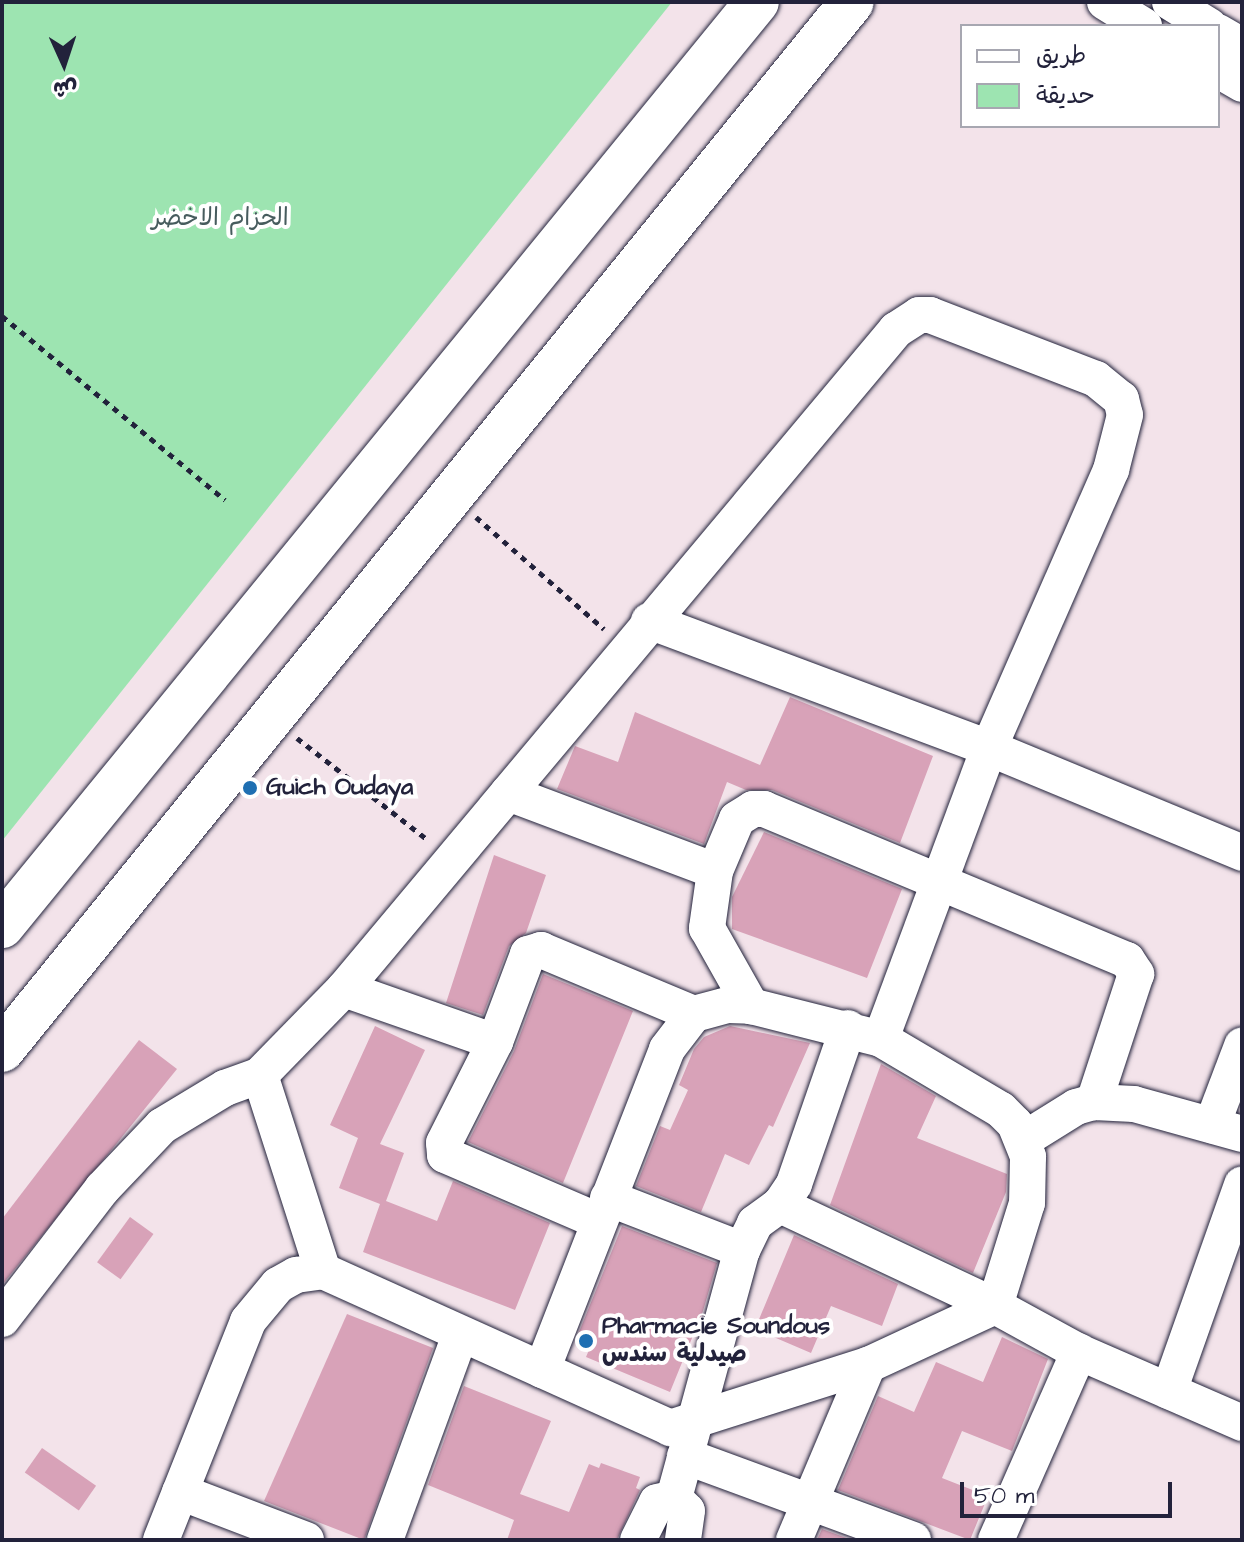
<!DOCTYPE html>
<meta charset="utf-8">
<style>
body{margin:0}
#map{position:relative;width:1244px;height:1542px;overflow:hidden;background:#f3e3ea;font-family:"Architects Daughter","Playpen Sans Arabic",sans-serif}
div>[style]{position:absolute}
.green>*{inset:0;background:#9de4b1}
.building>*{inset:0;background:#d8a2b8;transform-origin:0 0}
.path>*{height:5px;margin-top:-2.5px;transform-origin:0;background:repeating-linear-gradient(90deg,#22223b 0 6px,transparent 0 12px)}
.roads{filter:drop-shadow(0 0 2px #22223b) drop-shadow(0 0 2px #22223b)}
.minor>*{height:36px;margin:-18px;padding:0 18px;transform-origin:18px;border-radius:18px;background:#fff}
.major>*{height:44px;margin:-22px;padding:0 22px;transform-origin:22px;border-radius:22px;background:#fff}
.dots>*{width:22px;height:22px;translate:-50% -50%;box-sizing:border-box;border:4px solid #fff;border-radius:50%}
span{translate:-50% -50%;white-space:nowrap;text-align:center;line-height:1.15;-webkit-text-stroke:8px #fff;paint-order:stroke}
.park-label{font-size:24px;color:#475c5e}
.poi-label{font-size:24px;color:#22223b;font-weight:700}
.left{translate:0 -50%;text-align:left}
.frame{position:absolute;inset:0;border:4px solid #22223b;pointer-events:none}
.legend{position:absolute;left:960px;top:24px;width:260px;height:104px;box-sizing:border-box;background:#fff;border:2px solid #a7a7b1;margin:0;padding:10px 14px;list-style:none;font-size:24px;color:#22223b}
.legend li{display:flex;align-items:center;gap:16px;height:40px}
.legend b{width:40px;border:2px solid #a7a7b1}
.north{position:absolute;left:24px;top:24px;width:80px;height:80px;-webkit-text-stroke:6px #fff;paint-order:stroke;rotate:177deg;font-size:22px;font-weight:700;line-height:32px;text-align:center;color:#22223b}
.north::after{content:'';display:block;margin:auto;width:28px;height:36px;background:#22223b;clip-path:polygon(50% 0,100% 100%,50% 72%,0 100%)}
.scale{position:absolute;left:960px;top:1482px;width:212px;height:36px;box-sizing:border-box;border:4px solid #22223b;border-top:0;padding-left:10px;font-size:24px;line-height:28px;white-space:nowrap;color:#22223b;-webkit-text-stroke:6px #fff;paint-order:stroke}
</style>
<div id="map">
<div class="green">
<div style="clip-path:polygon(2px 2px,672px 2px,2px 841px)"></div>
</div>
<div class="building">
<div style="clip-path:polygon(790px 697px,933px 756px,900px 843px,772px 790px,746px 790px,727px 782px,704px 844px,557px 789px,575px 746px,618px 762px,635px 712px,760px 765px)"></div>
<div style="clip-path:polygon(764px 832px,902px 889px,867px 978px,732px 929px,732px 897px)"></div>
<div style="clip-path:polygon(494px 855px,546px 875px,526px 933px,509px 946px,483px 1015px,446px 1003px)"></div>
<div style="clip-path:polygon(543px 974px,633px 1011px,563px 1183px,468px 1142px,514px 1051px)"></div>
<div style="clip-path:polygon(375px 1026px,425px 1050px,380px 1144px,404px 1153px,386px 1201px,437px 1221px,453px 1181px,550px 1223px,515px 1310px,363px 1252px,380px 1204px,339px 1188px,358px 1138px,330px 1125px)"></div>
<div style="clip-path:polygon(730px 1026px,810px 1043px,773px 1127px,769px 1125px,749px 1165px,725px 1154px,701px 1212px,636px 1186px,660px 1126px,670px 1130px,688px 1090px,679px 1085px,694px 1049px,704px 1037px)"></div>
<div style="clip-path:polygon(139px 1040px,177px 1069px,2px 1285px,2px 1219px)"></div>
<div style="clip-path:polygon(881px 1064px,936px 1096px,917px 1138px,1007px 1174px,1006px 1192px,973px 1273px,830px 1205px)"></div>
<div style="left:130px;top:1217px;width:29px;height:56px;rotate:36deg"></div>
<div style="clip-path:polygon(622px 1226px,717px 1263px,703px 1311px,670px 1392px,586px 1357px,594px 1338px,579px 1332px)"></div>
<div style="clip-path:polygon(794px 1235px,898px 1284px,882px 1326px,831px 1306px,811px 1353px,755px 1329px)"></div>
<div style="clip-path:polygon(347px 1314px,433px 1348px,364px 1540px,264px 1501px)"></div>
<div style="clip-path:polygon(1002px 1337px,1048px 1359px,1012px 1451px,962px 1431px,942px 1478px,988px 1496px,970px 1540px,838px 1490px,878px 1396px,914px 1412px,936px 1362px,983px 1382px)"></div>
<div style="clip-path:polygon(464px 1386px,551px 1421px,520px 1494px,569px 1512px,589px 1464px,599px 1468px,601px 1463px,640px 1477px,636px 1488px,640px 1490px,617px 1540px,507px 1540px,514px 1520px,428px 1485px)"></div>
<div style="left:42px;top:1448px;width:66px;height:30px;rotate:35deg"></div>
<div style="clip-path:polygon(822px 1529px,852px 1540px,817px 1540px)"></div>
</div>
<div class="path">
<div style="left:2px;top:316px;width:289px;rotate:39.5deg"></div>
<div style="left:476px;top:517px;width:170px;rotate:41.2deg"></div>
<div style="left:297px;top:738px;width:166px;rotate:37.9deg"></div>
</div>
<div class="roads">
<div class="minor">
<div style="left:1105px;top:2px;width:46px;rotate:31.6deg"></div>
<div style="left:1170px;top:2px;width:46px;rotate:31.6deg"></div>
<div style="left:1218px;top:32px;width:28px;rotate:30deg"></div>
<div style="left:1218px;top:70px;width:28px;rotate:30deg"></div>
<div style="left:649px;top:621px;width:363px;rotate:20.5deg"></div>
<div style="left:989px;top:748px;width:274px;rotate:22.5deg"></div>
<div style="left:508px;top:793px;width:221px;rotate:20.6deg"></div>
<div style="left:715px;top:871px;width:56px;rotate:-67.1deg"></div>
<div style="left:737px;top:819px;width:19px;rotate:-32deg"></div>
<div style="left:753px;top:809px;width:11px"></div>
<div style="left:764px;top:809px;width:393px;rotate:22.6deg"></div>
<div style="left:1127px;top:960px;width:17px;rotate:57deg"></div>
<div style="left:1136px;top:974px;width:135px;rotate:108.2deg"></div>
<div style="left:715px;top:871px;width:58px;rotate:98deg"></div>
<div style="left:707px;top:928px;width:90px;rotate:60.6deg"></div>
<div style="left:344px;top:989px;width:160px;rotate:19.3deg"></div>
<div style="left:495px;top:1042px;width:94px;rotate:-69.4deg"></div>
<div style="left:528px;top:954px;width:14px;rotate:-17deg"></div>
<div style="left:541px;top:950px;width:166px;rotate:22.7deg"></div>
<div style="left:495px;top:1042px;width:113px;rotate:116.8deg"></div>
<div style="left:444px;top:1143px;width:12px;rotate:85deg"></div>
<div style="left:445px;top:1155px;width:167px;rotate:23.3deg"></div>
<div style="left:260px;top:1075px;width:120px;rotate:-45.7deg"></div>
<div style="left:344px;top:989px;width:860px;rotate:-50.05deg"></div>
<div style="left:896px;top:330px;width:27px;rotate:-33deg"></div>
<div style="left:919px;top:315px;width:11px"></div>
<div style="left:930px;top:315px;width:178px;rotate:21.1deg"></div>
<div style="left:1096px;top:379px;width:32px;rotate:39deg"></div>
<div style="left:1121px;top:399px;width:16px;rotate:76deg"></div>
<div style="left:1125px;top:415px;width:57px;rotate:104.3deg"></div>
<div style="left:1111px;top:470px;width:304px;rotate:113.7deg"></div>
<div style="left:989px;top:748px;width:310px;rotate:110.4deg"></div>
<div style="left:1212px;top:1125px;width:85px;rotate:-69.2deg"></div>
<div style="left:1023px;top:1140px;width:62px;rotate:-31.9deg"></div>
<div style="left:1076px;top:1107px;width:19px;rotate:-16deg"></div>
<div style="left:1094px;top:1102px;width:40px;rotate:2.9deg"></div>
<div style="left:1134px;top:1104px;width:112px;rotate:15.5deg"></div>
<div style="left:608px;top:1198px;width:144px;rotate:21.2deg"></div>
<div style="left:2px;top:1319px;width:164px;rotate:-52.4deg"></div>
<div style="left:102px;top:1189px;width:87px;rotate:-46.4deg"></div>
<div style="left:162px;top:1126px;width:74px;rotate:-31.1deg"></div>
<div style="left:225px;top:1088px;width:37px;rotate:-20deg"></div>
<div style="left:260px;top:1075px;width:206px;rotate:72.2deg"></div>
<div style="left:542px;top:1370px;width:344px;rotate:-68.7deg"></div>
<div style="left:667px;top:1049px;width:44px;rotate:-52.4deg"></div>
<div style="left:694px;top:1014px;width:35px;rotate:-15deg"></div>
<div style="left:728px;top:1005px;width:23px;rotate:2deg"></div>
<div style="left:751px;top:1006px;width:134px;rotate:14.2deg"></div>
<div style="left:881px;top:1039px;width:139px;rotate:30.6deg"></div>
<div style="left:1001px;top:1110px;width:20px;rotate:45deg"></div>
<div style="left:1015px;top:1124px;width:35px;rotate:68deg"></div>
<div style="left:1028px;top:1157px;width:46px;rotate:91.2deg"></div>
<div style="left:1027px;top:1203px;width:108px;rotate:107.3deg"></div>
<div style="left:995px;top:1306px;width:238px;rotate:-154.8deg"></div>
<div style="left:1169px;top:1391px;width:219px;rotate:-70.5deg"></div>
<div style="left:685px;top:1456px;width:243px;rotate:20.2deg"></div>
<div style="left:180px;top:1492px;width:135px;rotate:20.9deg"></div>
<div style="left:674px;top:1498px;width:257px;rotate:-74.7deg"></div>
<div style="left:742px;top:1250px;width:30px;rotate:-64deg"></div>
<div style="left:755px;top:1223px;width:31px;rotate:-36deg"></div>
<div style="left:780px;top:1205px;width:25px;rotate:-56deg"></div>
<div style="left:794px;top:1184px;width:165px;rotate:-70.9deg"></div>
<div style="left:161px;top:1540px;width:236px;rotate:-68.3deg"></div>
<div style="left:248px;top:1321px;width:47px;rotate:-50.2deg"></div>
<div style="left:278px;top:1285px;width:21px;rotate:-29deg"></div>
<div style="left:296px;top:1275px;width:27px;rotate:-8deg"></div>
<div style="left:323px;top:1271px;width:381px;rotate:24.3deg"></div>
<div style="left:670px;top:1428px;width:208px;rotate:-17.7deg"></div>
<div style="left:868px;top:1365px;width:140px;rotate:-24.9deg"></div>
<div style="left:995px;top:1306px;width:96px;rotate:28.7deg"></div>
<div style="left:1079px;top:1352px;width:178px;rotate:23.5deg"></div>
<div style="left:385px;top:1540px;width:218px;rotate:-69.9deg"></div>
<div style="left:638px;top:1540px;width:42px;rotate:-63.4deg"></div>
<div style="left:657px;top:1502px;width:17px;rotate:-13deg"></div>
<div style="left:674px;top:1498px;width:18px;rotate:45deg"></div>
<div style="left:687px;top:1511px;width:29px;rotate:98deg"></div>
<div style="left:794px;top:1540px;width:190px;rotate:-67.1deg"></div>
<div style="left:996px;top:1540px;width:206px;rotate:-66.2deg"></div>
</div>
<div class="major">
<div style="left:2px;top:926px;width:1193px;rotate:-50.75deg"></div>
<div style="left:2px;top:1050px;width:1349px;rotate:-50.96deg"></div>
</div>
</div>
<div class="dots">
<div style="left:250px;top:788px;background:#1f6fb2"></div>
<div style="left:586px;top:1341px;background:#1f6fb2"></div>
</div>
<div class="park-label">
<span style="left:220px;top:219px">الحزام الاخضر</span>
</div>
<div class="poi-label">
<span class="left" style="left:266px;top:788px">Guich Oudaya</span>
<span class="left" style="left:602px;top:1341px">Pharmacie Soundous<br>صيدلية سندس</span>
</div>
<div class="frame"></div>
<ul class="legend">
<li><b style="height:10px;background:#fff"></b>طريق</li>
<li><b style="height:22px;background:#9de4b1"></b>حديقة</li>
</ul>
<div class="north">ش</div>
<div class="scale">50 m</div>
</div>
